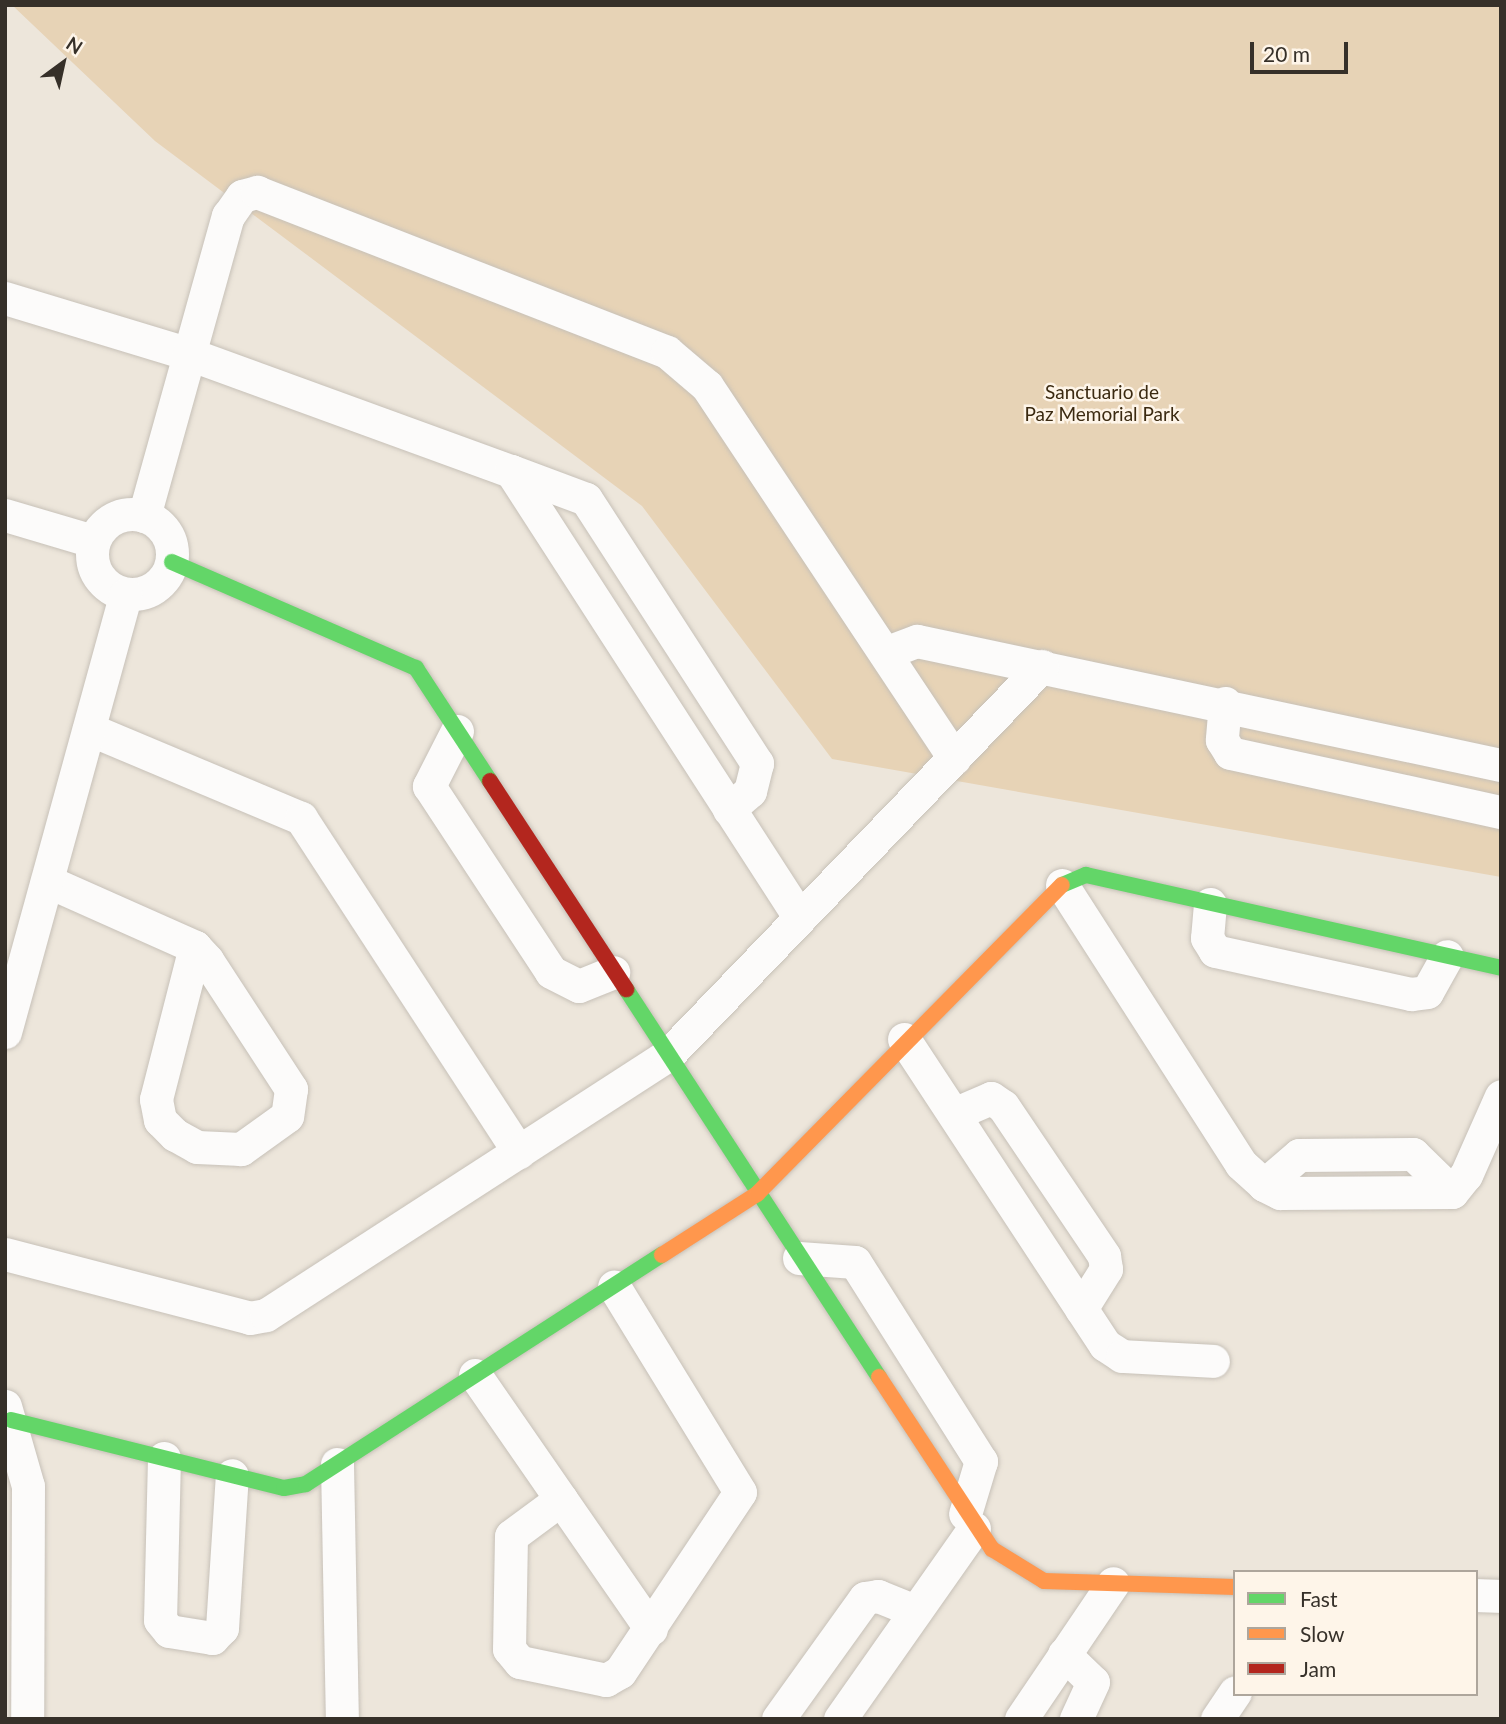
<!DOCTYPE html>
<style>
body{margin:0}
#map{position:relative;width:1506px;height:1724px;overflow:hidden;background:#ede6db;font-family:Lato,sans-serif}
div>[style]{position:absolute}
.green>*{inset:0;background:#e7d3b6}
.roads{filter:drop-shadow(0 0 2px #c7c1b8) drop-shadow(0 0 2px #c7c1b8)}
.street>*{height:33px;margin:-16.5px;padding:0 16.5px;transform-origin:16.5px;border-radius:16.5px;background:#fcfbfa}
.street>.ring{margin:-16.5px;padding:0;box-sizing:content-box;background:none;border:33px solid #fcfbfa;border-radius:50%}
.fast>*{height:16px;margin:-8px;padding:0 8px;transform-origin:8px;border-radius:8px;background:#63d668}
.slow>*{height:16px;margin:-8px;padding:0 8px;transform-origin:8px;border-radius:8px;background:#ff974d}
.jam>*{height:16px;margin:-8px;padding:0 8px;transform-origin:8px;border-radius:8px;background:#b3261e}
span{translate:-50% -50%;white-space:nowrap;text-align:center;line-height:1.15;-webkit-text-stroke:5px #fef5e9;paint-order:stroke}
.park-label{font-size:19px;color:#3b2a11}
.frame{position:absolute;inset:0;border:7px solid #363029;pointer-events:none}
.legend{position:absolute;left:1233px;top:1570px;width:245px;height:126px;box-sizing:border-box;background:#fef5e9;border:2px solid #aea69c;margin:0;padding:9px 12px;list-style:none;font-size:21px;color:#363029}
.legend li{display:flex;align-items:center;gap:14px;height:35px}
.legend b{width:35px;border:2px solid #aea69c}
.north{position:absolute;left:28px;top:28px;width:70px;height:70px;-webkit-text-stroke:5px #fef5e9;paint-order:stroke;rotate:33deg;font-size:19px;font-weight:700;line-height:28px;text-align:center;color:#363029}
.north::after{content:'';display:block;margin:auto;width:24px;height:32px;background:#363029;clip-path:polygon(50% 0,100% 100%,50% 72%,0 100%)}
.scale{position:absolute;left:1250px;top:42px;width:98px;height:32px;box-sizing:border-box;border:4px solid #363029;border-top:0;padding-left:9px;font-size:21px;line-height:24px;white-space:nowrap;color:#363029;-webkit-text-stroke:5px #fef5e9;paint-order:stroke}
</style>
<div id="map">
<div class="green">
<div style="clip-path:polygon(12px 5px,1501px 5px,1501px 877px,832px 759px,642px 506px,155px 141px)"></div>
</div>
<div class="roads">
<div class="street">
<div style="left:5px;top:298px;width:192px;rotate:16.9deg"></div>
<div style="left:189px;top:354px;width:343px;rotate:20deg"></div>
<div style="left:511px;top:471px;width:532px;rotate:57.12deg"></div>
<div style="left:511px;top:471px;width:80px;rotate:20.5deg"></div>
<div style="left:586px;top:499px;width:315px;rotate:57.1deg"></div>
<div style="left:757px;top:763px;width:29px;rotate:104deg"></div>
<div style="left:750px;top:791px;width:28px;rotate:139deg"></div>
<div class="ring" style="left:92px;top:514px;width:47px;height:47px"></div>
<div style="left:5px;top:515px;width:92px;rotate:16.5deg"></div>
<div style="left:144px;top:516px;width:312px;rotate:-74.4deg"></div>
<div style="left:228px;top:216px;width:24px;rotate:-55deg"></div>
<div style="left:242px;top:196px;width:16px;rotate:-15deg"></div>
<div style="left:257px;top:192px;width:440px;rotate:21.3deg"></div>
<div style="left:667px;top:352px;width:52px;rotate:40.4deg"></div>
<div style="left:707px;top:386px;width:447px;rotate:56.4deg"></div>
<div style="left:885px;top:653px;width:34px;rotate:-21deg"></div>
<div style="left:917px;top:641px;width:597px;rotate:11.99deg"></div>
<div style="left:1225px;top:703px;width:37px;rotate:95deg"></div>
<div style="left:1222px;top:740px;width:15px;rotate:58deg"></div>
<div style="left:1230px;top:753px;width:277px;rotate:12.3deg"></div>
<div style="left:89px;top:729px;width:230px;rotate:22.8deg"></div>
<div style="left:301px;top:818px;width:399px;rotate:56.9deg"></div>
<div style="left:457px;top:731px;width:62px;rotate:117deg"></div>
<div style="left:429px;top:786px;width:222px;rotate:56.7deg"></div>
<div style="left:551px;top:972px;width:31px;rotate:27deg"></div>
<div style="left:579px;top:986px;width:37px;rotate:-22deg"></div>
<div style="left:47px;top:881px;width:162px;rotate:24deg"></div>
<div style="left:195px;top:947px;width:18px;rotate:47deg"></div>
<div style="left:207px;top:960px;width:154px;rotate:56.9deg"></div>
<div style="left:291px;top:1089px;width:27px;rotate:98deg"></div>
<div style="left:287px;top:1116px;width:57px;rotate:144.3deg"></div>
<div style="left:241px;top:1149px;width:44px;rotate:-177.4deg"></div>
<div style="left:197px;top:1147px;width:25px;rotate:-151deg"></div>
<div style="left:175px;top:1135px;width:21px;rotate:-135deg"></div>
<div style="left:160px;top:1120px;width:21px;rotate:-101deg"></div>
<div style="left:156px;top:1099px;width:157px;rotate:-75.6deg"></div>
<div style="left:1062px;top:885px;width:331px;rotate:57.3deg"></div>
<div style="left:1241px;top:1164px;width:31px;rotate:42deg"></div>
<div style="left:1264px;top:1185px;width:18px;rotate:27deg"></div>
<div style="left:1280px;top:1193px;width:172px;rotate:-0.3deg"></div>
<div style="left:1452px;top:1192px;width:22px;rotate:-51deg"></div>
<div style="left:1466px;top:1175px;width:86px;rotate:-66.1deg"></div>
<div style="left:1210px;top:904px;width:34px;rotate:95deg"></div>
<div style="left:1207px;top:938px;width:15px;rotate:58deg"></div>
<div style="left:1215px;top:951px;width:201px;rotate:12.4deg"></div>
<div style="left:1411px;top:994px;width:16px;rotate:-7deg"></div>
<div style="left:1427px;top:992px;width:41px;rotate:-60.9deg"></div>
<div style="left:5px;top:1032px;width:454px;rotate:-74.6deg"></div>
<div style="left:904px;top:1039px;width:366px;rotate:56.7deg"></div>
<div style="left:1105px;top:1345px;width:20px;rotate:33deg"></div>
<div style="left:1122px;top:1356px;width:91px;rotate:3.1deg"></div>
<div style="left:954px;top:1114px;width:40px;rotate:-23.4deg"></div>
<div style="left:991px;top:1098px;width:14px;rotate:34deg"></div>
<div style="left:1003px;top:1106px;width:181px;rotate:56deg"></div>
<div style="left:1104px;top:1256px;width:13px;rotate:81deg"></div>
<div style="left:1106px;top:1269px;width:47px;rotate:122deg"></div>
<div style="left:1264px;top:1185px;width:46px;rotate:-40.6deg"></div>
<div style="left:1299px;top:1155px;width:114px;rotate:-0.5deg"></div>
<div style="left:1413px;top:1154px;width:54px;rotate:44.3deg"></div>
<div style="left:5px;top:1254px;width:253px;rotate:14.6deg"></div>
<div style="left:250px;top:1318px;width:16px;rotate:-11deg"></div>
<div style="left:266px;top:1315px;width:477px;rotate:-32.9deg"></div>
<div style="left:667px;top:1056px;width:541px;rotate:-46.12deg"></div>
<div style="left:799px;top:1258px;width:56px;rotate:4.1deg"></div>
<div style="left:855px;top:1262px;width:236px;rotate:57.7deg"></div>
<div style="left:981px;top:1461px;width:55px;rotate:106.8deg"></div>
<div style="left:475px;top:1375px;width:309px;rotate:55.3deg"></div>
<div style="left:5px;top:1406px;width:83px;rotate:74deg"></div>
<div style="left:28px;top:1486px;width:233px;rotate:90.2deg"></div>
<div style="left:164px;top:1458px;width:162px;rotate:91.4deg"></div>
<div style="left:160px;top:1620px;width:14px;rotate:51deg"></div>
<div style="left:169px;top:1631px;width:44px;rotate:9.2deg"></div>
<div style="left:212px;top:1638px;width:14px;rotate:-45deg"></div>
<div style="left:222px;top:1628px;width:153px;rotate:-86.3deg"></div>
<div style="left:337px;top:1464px;width:255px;rotate:88.9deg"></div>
<div style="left:561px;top:1499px;width:62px;rotate:143.5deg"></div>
<div style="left:511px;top:1536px;width:113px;rotate:91deg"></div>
<div style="left:509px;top:1649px;width:17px;rotate:50deg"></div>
<div style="left:520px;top:1662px;width:88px;rotate:11.8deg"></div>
<div style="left:606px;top:1680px;width:16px;rotate:-30deg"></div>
<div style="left:620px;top:1672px;width:216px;rotate:-56.3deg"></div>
<div style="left:740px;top:1492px;width:241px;rotate:-121.5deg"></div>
<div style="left:1476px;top:1595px;width:25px;rotate:2deg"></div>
<div style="left:1064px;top:1654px;width:40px;rotate:44deg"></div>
<div style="left:1093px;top:1682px;width:41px;rotate:114.7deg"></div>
<div style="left:778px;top:1719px;width:149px;rotate:-54.3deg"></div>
<div style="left:865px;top:1598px;width:13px;rotate:-9deg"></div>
<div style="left:878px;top:1596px;width:40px;rotate:22deg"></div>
<div style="left:840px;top:1719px;width:233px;rotate:-54.9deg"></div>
<div style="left:1021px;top:1719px;width:164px;rotate:-55.9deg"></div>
<div style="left:1217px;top:1719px;width:32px;rotate:-56deg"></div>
</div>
<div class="fast">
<div style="left:172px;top:562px;width:266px;rotate:23.5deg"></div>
<div style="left:416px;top:668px;width:135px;rotate:56.8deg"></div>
<div style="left:1062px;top:885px;width:26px;rotate:-23deg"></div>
<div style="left:1086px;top:875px;width:425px;rotate:12.6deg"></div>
<div style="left:626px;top:989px;width:463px;rotate:56.9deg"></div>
<div style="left:11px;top:1420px;width:281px;rotate:14deg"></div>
<div style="left:284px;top:1488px;width:22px;rotate:-10deg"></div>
<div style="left:306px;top:1484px;width:423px;rotate:-32.8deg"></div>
</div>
<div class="slow">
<div style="left:662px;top:1255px;width:113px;rotate:-32.7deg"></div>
<div style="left:757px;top:1194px;width:434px;rotate:-45.4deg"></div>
<div style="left:879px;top:1377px;width:206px;rotate:56.7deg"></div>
<div style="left:992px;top:1549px;width:61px;rotate:31.6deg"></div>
<div style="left:1044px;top:1581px;width:191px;rotate:1.8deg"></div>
</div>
<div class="jam">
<div style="left:490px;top:781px;width:249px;rotate:56.8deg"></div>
</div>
</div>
<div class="park-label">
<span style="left:1102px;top:403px">Sanctuario de<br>Paz Memorial Park</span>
</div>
<div class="frame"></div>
<ul class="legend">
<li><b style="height:9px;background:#63d668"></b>Fast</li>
<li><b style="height:9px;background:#ff974d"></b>Slow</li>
<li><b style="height:9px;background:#b3261e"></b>Jam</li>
</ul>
<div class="north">N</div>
<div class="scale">20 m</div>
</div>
